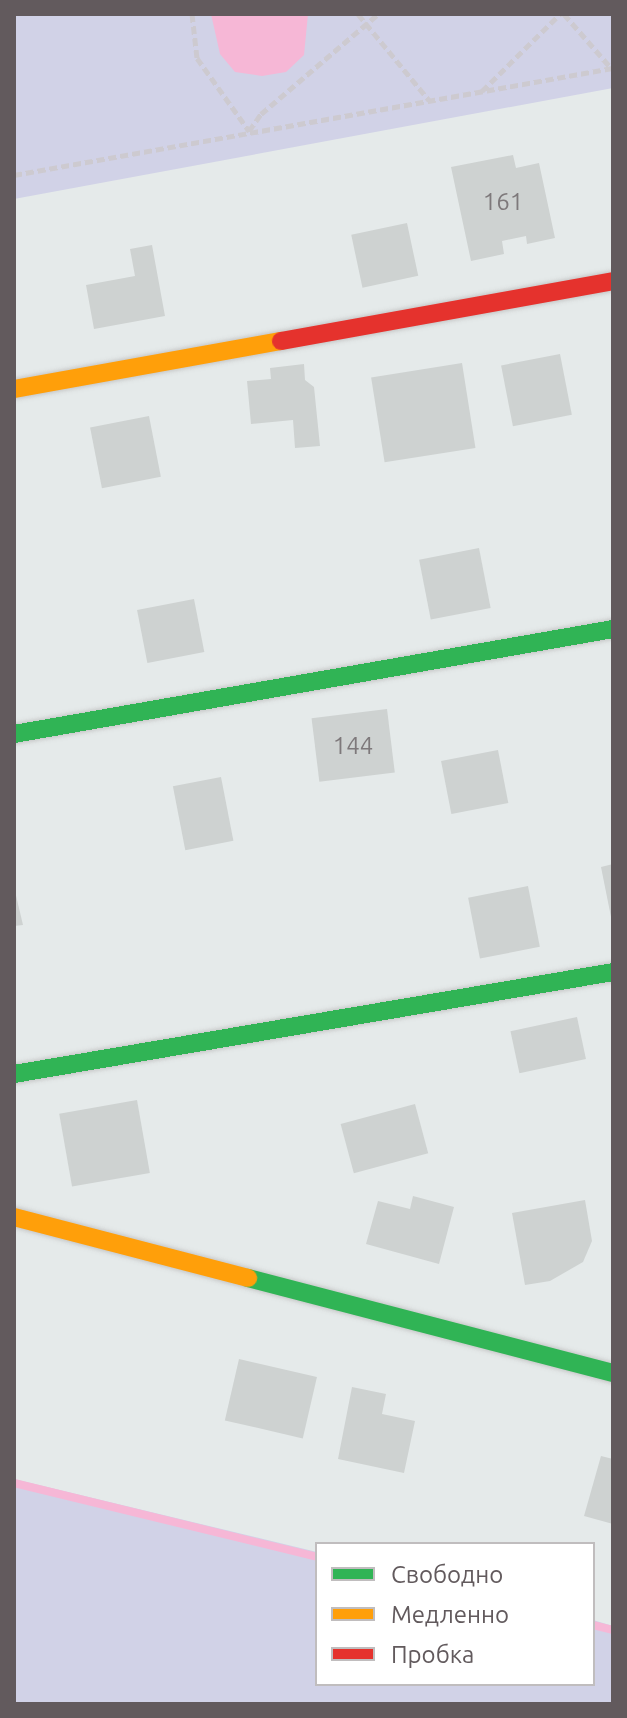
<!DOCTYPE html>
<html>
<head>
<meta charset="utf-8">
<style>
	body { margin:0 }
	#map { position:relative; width:627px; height:1718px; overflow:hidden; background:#e5eaea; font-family:Ubuntu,sans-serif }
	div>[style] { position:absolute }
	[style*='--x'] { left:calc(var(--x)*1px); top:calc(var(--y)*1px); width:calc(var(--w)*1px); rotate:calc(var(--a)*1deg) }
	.green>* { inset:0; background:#d1d2e7 }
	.water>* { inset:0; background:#f6b7d6 }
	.stream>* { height:8px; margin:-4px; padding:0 4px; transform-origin:4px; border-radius:4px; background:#f6b7d6 }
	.building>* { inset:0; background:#ced2d1; transform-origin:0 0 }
	.path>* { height:5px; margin-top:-2.5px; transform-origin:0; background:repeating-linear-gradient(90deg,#cdcad0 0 8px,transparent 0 12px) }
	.roads { filter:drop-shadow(0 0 2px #c6c7c7) drop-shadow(0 0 2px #c6c7c7) }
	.fast>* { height:18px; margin:-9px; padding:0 9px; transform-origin:9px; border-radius:9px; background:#30b455 }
	.slow>* { height:18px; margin:-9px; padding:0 9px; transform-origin:9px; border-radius:9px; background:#ff9f0a }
	.jam>* { height:18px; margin:-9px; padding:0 9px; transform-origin:9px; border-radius:9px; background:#e5322d }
	span { translate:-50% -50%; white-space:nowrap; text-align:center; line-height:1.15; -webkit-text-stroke:6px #fff; paint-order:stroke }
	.number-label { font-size:24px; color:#7e797b }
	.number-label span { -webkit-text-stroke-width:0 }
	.frame { position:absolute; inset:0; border:16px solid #625a5d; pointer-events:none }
	.legend { position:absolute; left:315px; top:1542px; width:280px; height:144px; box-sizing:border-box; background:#fff; border:2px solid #c0bdbe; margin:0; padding:10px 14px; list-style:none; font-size:24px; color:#625a5d }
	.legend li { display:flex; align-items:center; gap:16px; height:40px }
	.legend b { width:40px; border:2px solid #c0bdbe }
</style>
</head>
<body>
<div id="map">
	<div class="green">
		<div style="clip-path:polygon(14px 14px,613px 14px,613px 88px,14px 199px)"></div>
		<div style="clip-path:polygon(14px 1479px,317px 1552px,317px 1684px,593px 1684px,593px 1620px,613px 1626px,613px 1704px,14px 1704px)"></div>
	</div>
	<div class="water">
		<div style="clip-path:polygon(211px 14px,308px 14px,304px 55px,286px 72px,262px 76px,235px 72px,220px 54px)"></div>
	</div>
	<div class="stream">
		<div style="--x:14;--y:1483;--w:312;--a:13.7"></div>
		<div style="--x:593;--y:1625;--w:21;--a:14"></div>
	</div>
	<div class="building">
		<div style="clip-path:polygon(513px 155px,516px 168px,539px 163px,555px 238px,527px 244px,526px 236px,502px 241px,504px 254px,471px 261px,451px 167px)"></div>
		<div style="left:407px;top:223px;width:54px;height:57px;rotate:78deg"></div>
		<div style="clip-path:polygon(152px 245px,165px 316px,94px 329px,86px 285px,135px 276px,130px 249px)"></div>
		<div style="left:560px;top:354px;width:62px;height:60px;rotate:79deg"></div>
		<div style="left:462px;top:363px;width:86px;height:92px;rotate:81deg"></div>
		<div style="clip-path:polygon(304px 364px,305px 380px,314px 387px,320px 446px,295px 448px,293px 420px,251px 424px,247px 381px,271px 379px,270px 368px)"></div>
		<div style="left:149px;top:416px;width:62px;height:60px;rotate:79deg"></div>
		<div style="left:479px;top:548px;width:61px;height:61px;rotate:79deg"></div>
		<div style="left:194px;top:599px;width:54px;height:58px;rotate:79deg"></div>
		<div style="left:387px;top:709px;width:64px;height:76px;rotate:83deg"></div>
		<div style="left:498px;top:750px;width:54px;height:58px;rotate:79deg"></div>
		<div style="left:221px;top:777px;width:65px;height:49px;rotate:79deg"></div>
		<div style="clip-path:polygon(613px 864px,613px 922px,612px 922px,601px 867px)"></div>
		<div style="left:528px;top:886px;width:62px;height:61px;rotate:79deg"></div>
		<div style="clip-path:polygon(14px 887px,23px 925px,14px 926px)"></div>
		<div style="left:577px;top:1017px;width:43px;height:68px;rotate:78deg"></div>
		<div style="left:137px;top:1100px;width:74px;height:79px;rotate:80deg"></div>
		<div style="left:415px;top:1104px;width:51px;height:77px;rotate:75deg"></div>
		<div style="clip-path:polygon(413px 1196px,454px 1207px,439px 1264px,366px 1244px,378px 1201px,410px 1209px)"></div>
		<div style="clip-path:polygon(585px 1200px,592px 1241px,583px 1262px,550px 1281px,525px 1285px,512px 1213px)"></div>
		<div style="left:239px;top:1359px;width:80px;height:63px;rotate:13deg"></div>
		<div style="clip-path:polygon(352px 1387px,386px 1394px,382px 1414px,415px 1421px,404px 1473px,338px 1459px)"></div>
		<div style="clip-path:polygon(601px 1456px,613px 1459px,613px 1524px,584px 1516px)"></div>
	</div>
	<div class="path">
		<div style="--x:192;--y:14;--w:44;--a:83.5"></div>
		<div style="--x:197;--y:58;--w:90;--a:54.5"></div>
		<div style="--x:249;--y:131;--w:21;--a:-55"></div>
		<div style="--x:261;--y:114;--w:154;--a:-40.5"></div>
		<div style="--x:358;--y:14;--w:112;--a:50.5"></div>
		<div style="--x:564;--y:14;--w:73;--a:48.9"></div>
		<div style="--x:482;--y:91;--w:110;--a:-44.6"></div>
		<div style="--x:14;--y:175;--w:608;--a:-10.13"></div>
	</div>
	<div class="roads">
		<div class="fast">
			<div style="--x:14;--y:734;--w:608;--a:-9.94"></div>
			<div style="--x:14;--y:1074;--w:608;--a:-9.66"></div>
			<div style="--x:248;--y:1278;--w:377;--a:14.6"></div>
		</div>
		<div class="slow">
			<div style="--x:14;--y:389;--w:271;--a:-10.2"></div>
			<div style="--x:14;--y:1217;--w:242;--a:14.6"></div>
		</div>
		<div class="jam">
			<div style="--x:281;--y:341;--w:337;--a:-10.2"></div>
		</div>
	</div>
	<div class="number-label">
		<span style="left:503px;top:202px">161</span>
		<span style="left:353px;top:746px">144</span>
	</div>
	<div class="frame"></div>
	<ul class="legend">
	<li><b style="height:10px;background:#30b455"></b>Свободно</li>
	<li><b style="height:10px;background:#ff9f0a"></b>Медленно</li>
	<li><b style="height:10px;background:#e5322d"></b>Пробка</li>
	</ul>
</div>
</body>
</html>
